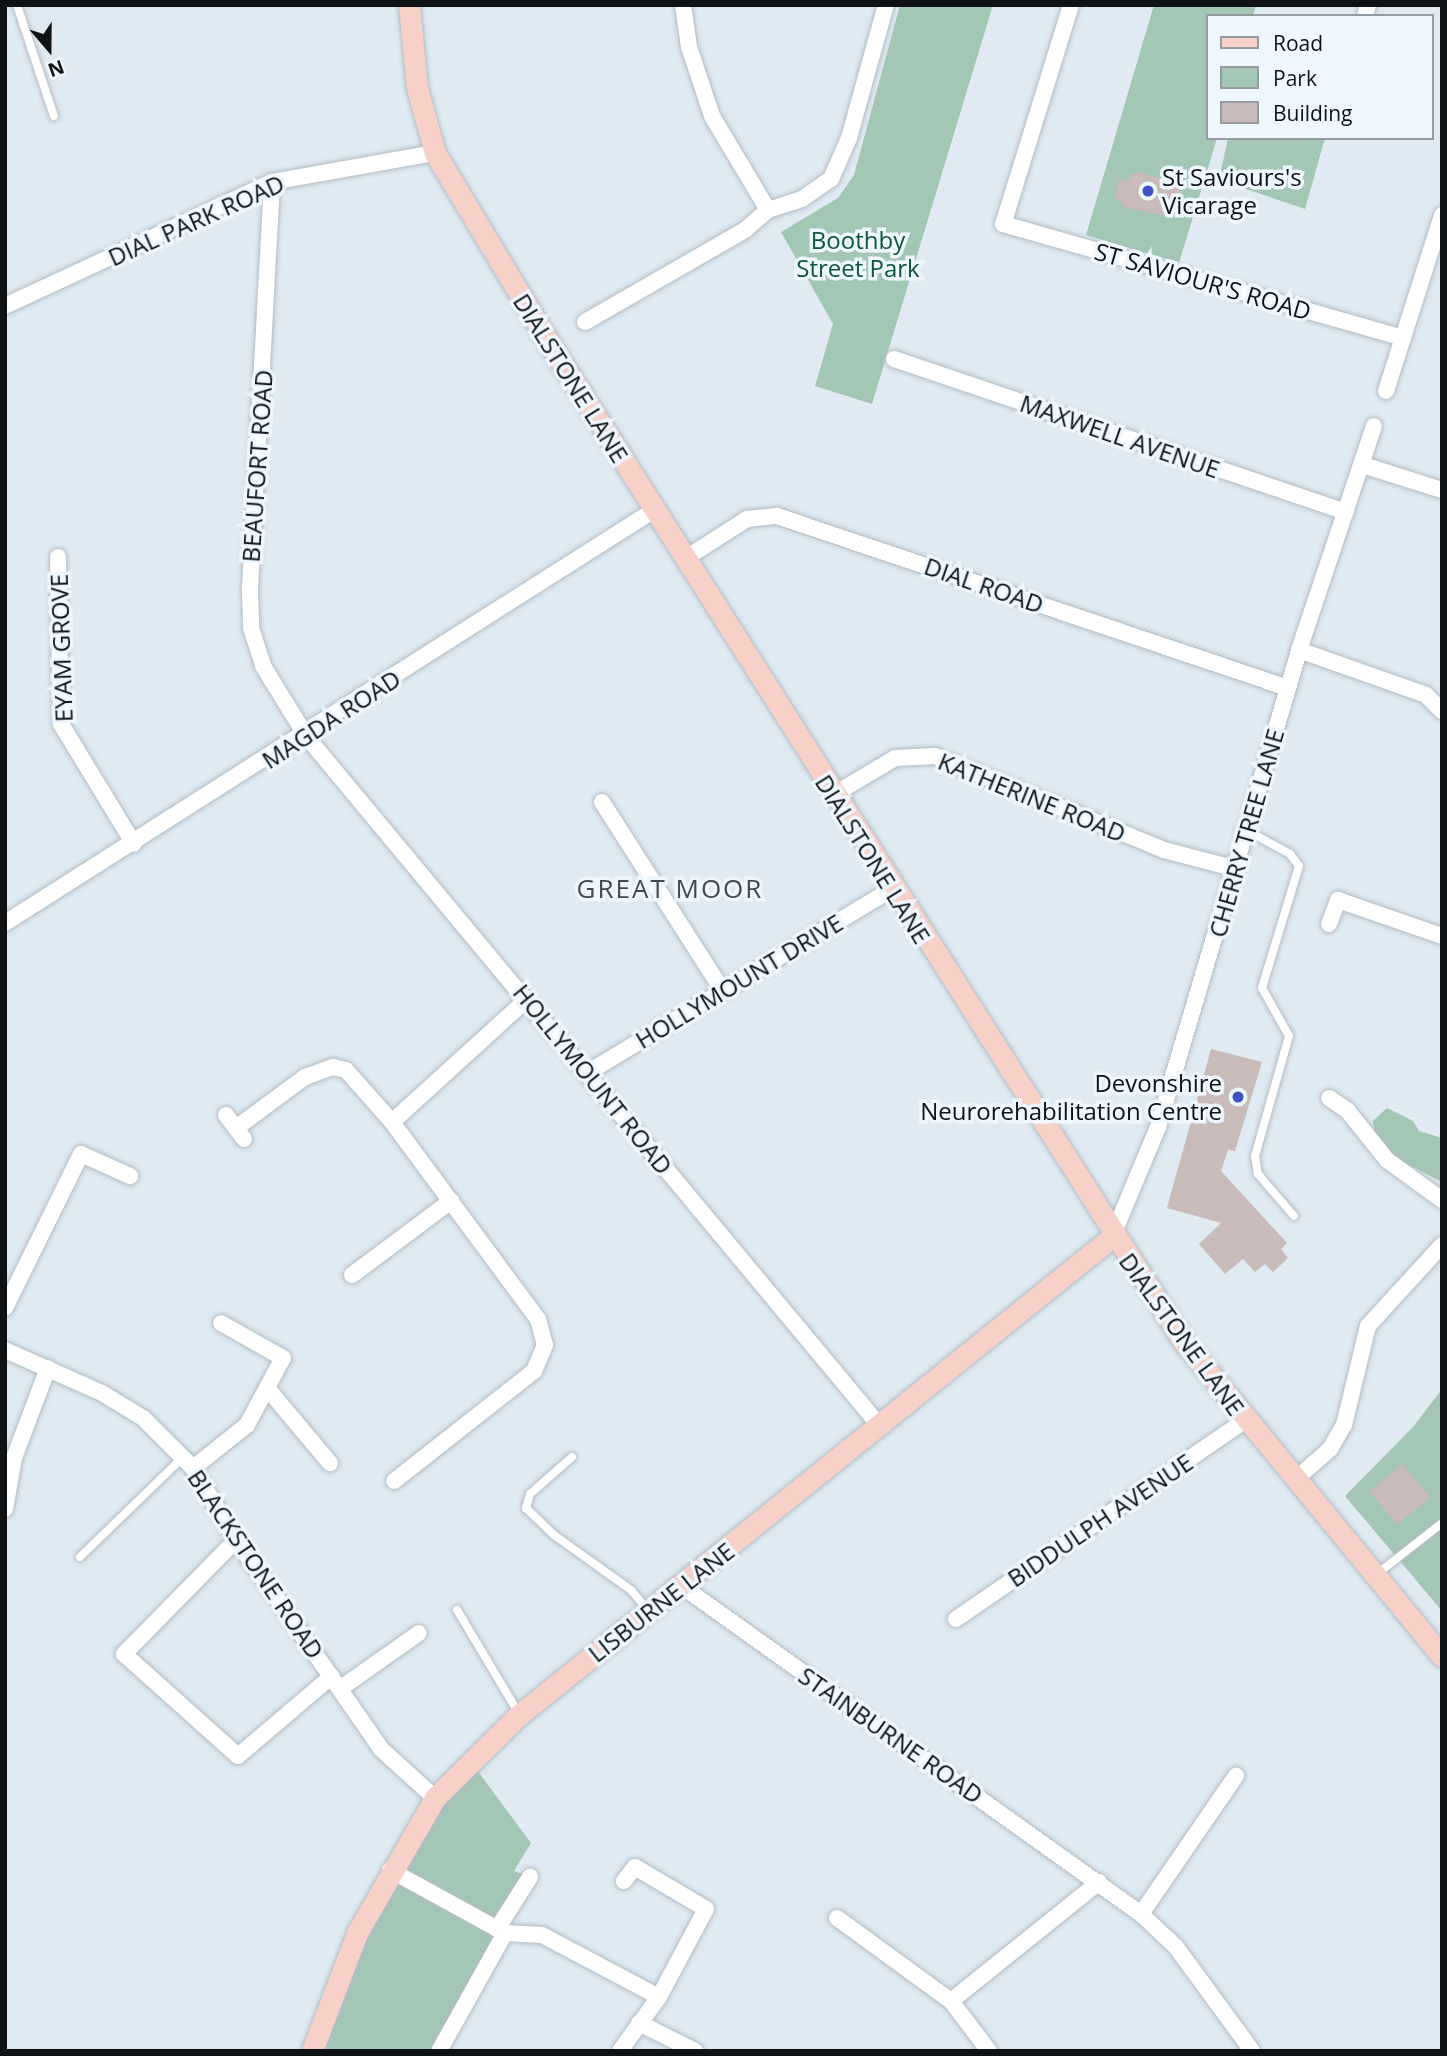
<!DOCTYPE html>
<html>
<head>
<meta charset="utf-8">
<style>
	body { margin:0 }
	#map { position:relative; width:1447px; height:2056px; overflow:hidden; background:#dfeaf2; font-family:"Open Sans",sans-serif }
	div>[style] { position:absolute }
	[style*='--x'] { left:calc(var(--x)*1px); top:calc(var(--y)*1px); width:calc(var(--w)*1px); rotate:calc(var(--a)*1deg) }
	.green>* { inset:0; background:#a3c6b5 }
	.building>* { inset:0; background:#c9bbb9; transform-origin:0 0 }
	.roads { filter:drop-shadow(0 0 2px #b2bcc4) drop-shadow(0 0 2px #b2bcc4) }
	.lane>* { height:8px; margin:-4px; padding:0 4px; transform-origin:4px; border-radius:4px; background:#fff }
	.street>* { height:16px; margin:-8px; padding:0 8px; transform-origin:8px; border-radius:8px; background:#fff }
	.secondary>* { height:21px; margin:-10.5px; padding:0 10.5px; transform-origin:10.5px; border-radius:10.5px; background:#f7d0c8 }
	.dots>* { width:19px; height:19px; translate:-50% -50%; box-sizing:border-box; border:4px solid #eef7fe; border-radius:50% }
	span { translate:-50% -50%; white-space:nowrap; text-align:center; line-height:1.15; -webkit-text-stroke:7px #eef7fe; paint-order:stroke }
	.poi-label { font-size:24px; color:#0f1316 }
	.left { translate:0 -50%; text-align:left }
	.right { translate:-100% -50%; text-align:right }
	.street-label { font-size:24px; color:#0f1316 }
	.park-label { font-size:24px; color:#0d563c }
	.neighbourhood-label { font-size:26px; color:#414a51; letter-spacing:2px }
	.frame { position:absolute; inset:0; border:7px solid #0f1316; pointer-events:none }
	.legend { position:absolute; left:1206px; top:14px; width:228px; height:126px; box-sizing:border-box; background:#eef7fe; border:2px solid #959ca1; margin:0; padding:9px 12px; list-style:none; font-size:21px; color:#0f1316 }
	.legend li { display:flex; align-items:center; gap:14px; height:35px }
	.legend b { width:35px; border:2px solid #959ca1 }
	.north { position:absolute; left:14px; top:14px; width:70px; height:70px; -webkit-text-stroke:5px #eef7fe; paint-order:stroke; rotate:160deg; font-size:19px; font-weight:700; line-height:28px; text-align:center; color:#0f1316 }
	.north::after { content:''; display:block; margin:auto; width:24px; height:32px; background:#0f1316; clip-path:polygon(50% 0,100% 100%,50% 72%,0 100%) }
</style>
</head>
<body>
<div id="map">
	<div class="green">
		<div style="clip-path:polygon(900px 5px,993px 5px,872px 404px,815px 386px,833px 324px,781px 232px,838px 198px,854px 175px)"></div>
		<div style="clip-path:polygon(1154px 5px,1256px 5px,1253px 16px,1207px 16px,1207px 138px,1217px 138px,1179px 263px,1086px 235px)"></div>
		<div style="clip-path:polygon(1228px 138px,1325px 138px,1305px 209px,1219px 180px)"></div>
		<div style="clip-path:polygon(1387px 1108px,1413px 1121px,1419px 1131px,1442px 1138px,1442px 1182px,1395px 1158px,1374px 1131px,1373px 1121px)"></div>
		<div style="clip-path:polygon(1442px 1389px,1442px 1611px,1345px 1496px,1413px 1427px)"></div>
		<div style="clip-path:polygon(471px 1762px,531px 1843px,514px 1871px,530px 1877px,505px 1933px,439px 2051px,312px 2051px,357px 1933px)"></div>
	</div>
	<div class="building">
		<div style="clip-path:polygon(1142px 173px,1182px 185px,1174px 218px,1124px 207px,1115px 197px,1119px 179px,1129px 181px,1130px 174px)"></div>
		<div style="clip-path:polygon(1211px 1049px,1262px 1062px,1235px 1151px,1228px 1150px,1221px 1171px,1287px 1243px,1281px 1249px,1288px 1258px,1273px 1272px,1265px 1264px,1255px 1272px,1243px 1259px,1225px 1274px,1199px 1244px,1221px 1223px,1167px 1208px)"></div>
		<div style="left:1403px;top:1464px;width:43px;height:43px;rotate:51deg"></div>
	</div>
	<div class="roads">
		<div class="lane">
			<div style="--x:17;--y:5;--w:117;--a:71.6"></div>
			<div style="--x:1248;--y:831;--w:48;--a:28.7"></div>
			<div style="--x:1290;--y:854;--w:15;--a:53"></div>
			<div style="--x:1299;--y:866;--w:127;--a:106.9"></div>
			<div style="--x:1262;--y:988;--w:55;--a:60.6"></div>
			<div style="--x:1289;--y:1036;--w:125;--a:105.8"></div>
			<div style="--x:1255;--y:1156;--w:18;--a:81"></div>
			<div style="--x:1258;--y:1174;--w:55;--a:49.4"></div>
			<div style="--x:572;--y:1457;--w:56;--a:138.6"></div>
			<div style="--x:530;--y:1494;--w:15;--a:106"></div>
			<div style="--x:526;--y:1508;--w:39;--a:44"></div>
			<div style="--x:554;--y:1535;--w:95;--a:35.5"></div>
			<div style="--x:631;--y:1590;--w:26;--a:50"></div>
			<div style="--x:80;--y:1557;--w:142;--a:-44.1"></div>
			<div style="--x:1377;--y:1574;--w:83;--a:-38.1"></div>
			<div style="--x:457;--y:1610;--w:119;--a:59.1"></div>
		</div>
		<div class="street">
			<div style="--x:1071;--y:5;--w:229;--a:107.2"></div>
			<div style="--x:1003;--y:224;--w:416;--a:15.9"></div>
			<div style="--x:1365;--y:16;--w:11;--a:-75"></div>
			<div style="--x:272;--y:182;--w:411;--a:93.1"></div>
			<div style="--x:250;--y:592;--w:36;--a:88"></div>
			<div style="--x:251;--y:628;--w:40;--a:72"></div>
			<div style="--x:263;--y:666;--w:82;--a:58.4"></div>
			<div style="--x:306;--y:736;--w:895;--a:50.26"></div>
			<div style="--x:768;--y:210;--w:36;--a:-18"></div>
			<div style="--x:802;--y:199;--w:35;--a:-35"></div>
			<div style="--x:831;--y:179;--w:45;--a:-66.3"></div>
			<div style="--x:849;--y:138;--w:138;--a:-74.5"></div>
			<div style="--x:5;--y:306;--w:294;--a:-24.9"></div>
			<div style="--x:272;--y:182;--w:166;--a:-10.1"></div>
			<div style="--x:585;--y:322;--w:185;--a:-29.9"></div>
			<div style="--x:745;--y:230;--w:30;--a:-41"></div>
			<div style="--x:768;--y:210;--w:109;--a:-120.8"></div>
			<div style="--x:712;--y:116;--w:73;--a:-108.4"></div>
			<div style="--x:689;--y:47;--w:42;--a:-98.1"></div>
			<div style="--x:894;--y:359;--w:477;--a:18.7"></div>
			<div style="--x:1386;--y:391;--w:185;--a:-72.3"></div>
			<div style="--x:1363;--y:465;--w:83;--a:17.6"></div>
			<div style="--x:58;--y:557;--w:167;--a:89"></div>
			<div style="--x:61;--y:724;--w:140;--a:58.7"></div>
			<div style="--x:686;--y:558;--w:72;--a:-32.6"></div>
			<div style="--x:747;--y:519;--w:30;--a:-6"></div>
			<div style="--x:777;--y:516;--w:539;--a:18.6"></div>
			<div style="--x:1299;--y:650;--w:135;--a:19.5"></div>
			<div style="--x:1426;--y:695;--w:23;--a:45"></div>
			<div style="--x:833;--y:795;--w:72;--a:-30.8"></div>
			<div style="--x:895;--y:758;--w:40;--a:-2.9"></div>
			<div style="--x:935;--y:756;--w:248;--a:22.3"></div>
			<div style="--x:1164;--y:850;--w:75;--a:14.6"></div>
			<div style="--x:602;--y:802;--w:223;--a:57.4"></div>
			<div style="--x:5;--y:923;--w:769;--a:-32.47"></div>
			<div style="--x:1329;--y:924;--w:26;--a:-69"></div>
			<div style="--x:1338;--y:900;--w:110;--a:19.1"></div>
			<div style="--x:587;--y:1073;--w:356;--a:-31.1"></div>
			<div style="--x:1329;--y:1098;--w:22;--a:34"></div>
			<div style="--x:1347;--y:1110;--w:64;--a:51.3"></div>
			<div style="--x:1387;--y:1160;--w:68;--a:36"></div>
			<div style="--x:226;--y:1115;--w:30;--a:53"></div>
			<div style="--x:392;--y:1122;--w:183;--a:-42.3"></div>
			<div style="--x:236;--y:1128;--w:86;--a:-36.5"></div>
			<div style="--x:305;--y:1077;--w:30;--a:-20"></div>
			<div style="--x:333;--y:1067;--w:13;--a:13"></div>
			<div style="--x:346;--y:1070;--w:69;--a:48.5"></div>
			<div style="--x:392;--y:1122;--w:245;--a:53.5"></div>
			<div style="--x:538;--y:1319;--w:27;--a:75"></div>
			<div style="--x:545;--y:1345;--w:28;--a:113"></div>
			<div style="--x:534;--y:1371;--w:178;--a:141.8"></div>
			<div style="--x:1112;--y:1237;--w:119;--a:-67.3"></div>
			<div style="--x:1158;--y:1127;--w:497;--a:-73.5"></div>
			<div style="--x:1299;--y:650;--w:236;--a:-71.5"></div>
			<div style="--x:352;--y:1275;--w:124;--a:-36.8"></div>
			<div style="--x:5;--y:1308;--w:172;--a:-63.7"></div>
			<div style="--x:81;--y:1154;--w:54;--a:24.2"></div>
			<div style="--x:5;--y:1350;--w:106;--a:23.9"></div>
			<div style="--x:102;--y:1393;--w:48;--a:31.4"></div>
			<div style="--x:143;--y:1418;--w:71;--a:45"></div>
			<div style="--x:193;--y:1468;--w:84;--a:59.2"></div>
			<div style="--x:236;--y:1540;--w:254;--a:55.2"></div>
			<div style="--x:381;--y:1749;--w:73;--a:42.2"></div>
			<div style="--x:267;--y:1388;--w:98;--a:50"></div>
			<div style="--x:193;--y:1468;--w:69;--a:-38.5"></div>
			<div style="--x:247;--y:1425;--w:76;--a:-61.8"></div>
			<div style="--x:283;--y:1358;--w:71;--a:-150.6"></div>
			<div style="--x:1296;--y:1479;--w:45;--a:-41.4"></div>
			<div style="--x:1330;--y:1449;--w:28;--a:-60"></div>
			<div style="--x:1344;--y:1425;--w:102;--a:-76.4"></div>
			<div style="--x:1368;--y:1326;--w:110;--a:-47.6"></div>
			<div style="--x:5;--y:1509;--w:52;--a:-80"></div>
			<div style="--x:14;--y:1458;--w:96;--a:-69.3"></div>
			<div style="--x:236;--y:1540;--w:160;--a:134.5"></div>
			<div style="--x:124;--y:1654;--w:153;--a:41.8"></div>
			<div style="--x:238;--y:1756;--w:123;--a:-40.4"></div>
			<div style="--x:683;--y:1587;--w:563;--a:35.53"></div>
			<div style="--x:1141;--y:1914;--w:48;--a:43.3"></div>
			<div style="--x:1176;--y:1947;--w:129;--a:53.8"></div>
			<div style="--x:956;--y:1619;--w:349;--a:-34.5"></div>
			<div style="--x:341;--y:1688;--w:95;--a:-35.2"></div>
			<div style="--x:390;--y:1870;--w:131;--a:28.7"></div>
			<div style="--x:505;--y:1933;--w:135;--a:119.2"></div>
			<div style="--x:1141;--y:1914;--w:168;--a:-55.5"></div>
			<div style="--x:837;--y:1918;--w:141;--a:36.1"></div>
			<div style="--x:951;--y:2001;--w:63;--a:52.8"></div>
			<div style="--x:497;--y:1929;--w:62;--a:-57.6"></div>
			<div style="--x:505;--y:1933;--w:37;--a:3"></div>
			<div style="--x:542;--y:1935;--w:132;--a:27.9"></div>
			<div style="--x:951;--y:2001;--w:190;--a:-38.8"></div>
			<div style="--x:639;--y:2023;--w:63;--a:26.6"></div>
			<div style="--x:620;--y:2051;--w:67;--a:-54.2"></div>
			<div style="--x:659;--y:1997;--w:100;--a:-61.9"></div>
			<div style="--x:706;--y:1909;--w:82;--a:-149.4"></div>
			<div style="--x:635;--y:1867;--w:18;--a:128"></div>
		</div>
		<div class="secondary">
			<div style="--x:409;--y:5;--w:83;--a:84.5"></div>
			<div style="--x:417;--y:88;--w:67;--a:74.5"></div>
			<div style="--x:435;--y:153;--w:222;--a:59"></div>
			<div style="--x:549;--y:343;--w:1182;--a:57.57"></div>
			<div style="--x:1183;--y:1341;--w:408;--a:50.6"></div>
			<div style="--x:312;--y:2051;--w:126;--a:-69.1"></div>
			<div style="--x:357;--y:1933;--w:156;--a:-60"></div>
			<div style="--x:435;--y:1798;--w:118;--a:-44.7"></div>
			<div style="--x:519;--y:1715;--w:762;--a:-38.87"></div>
		</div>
	</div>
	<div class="dots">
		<div style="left:1148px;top:191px;background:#3e52c5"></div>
		<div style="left:1238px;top:1097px;background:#3e52c5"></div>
	</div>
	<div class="poi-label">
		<span class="left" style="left:1162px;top:191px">St Saviours's<br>Vicarage</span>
		<span class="right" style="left:1222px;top:1097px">Devonshire<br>Neurorehabilitation Centre</span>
	</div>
	<div class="street-label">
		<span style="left:196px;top:220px;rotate:-24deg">DIAL PARK ROAD</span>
		<span style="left:1203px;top:281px;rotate:16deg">ST SAVIOUR'S ROAD</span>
		<span style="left:571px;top:378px;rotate:58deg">DIALSTONE LANE</span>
		<span style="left:1120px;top:436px;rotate:19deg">MAXWELL AVENUE</span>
		<span style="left:257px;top:466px;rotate:-86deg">BEAUFORT ROAD</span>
		<span style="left:984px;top:585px;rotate:19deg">DIAL ROAD</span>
		<span style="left:61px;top:648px;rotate:-92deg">EYAM GROVE</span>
		<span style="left:331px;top:719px;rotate:-33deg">MAGDA ROAD</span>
		<span style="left:1032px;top:797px;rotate:22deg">KATHERINE ROAD</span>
		<span style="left:1246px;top:833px;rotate:-74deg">CHERRY TREE LANE</span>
		<span style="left:873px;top:859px;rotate:58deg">DIALSTONE LANE</span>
		<span style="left:739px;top:981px;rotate:-31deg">HOLLYMOUNT DRIVE</span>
		<span style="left:593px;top:1079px;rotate:51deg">HOLLYMOUNT ROAD</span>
		<span style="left:1182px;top:1334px;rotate:54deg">DIALSTONE LANE</span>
		<span style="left:1100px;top:1520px;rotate:-34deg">BIDDULPH AVENUE</span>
		<span style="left:256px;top:1564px;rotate:56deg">BLACKSTONE ROAD</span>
		<span style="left:661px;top:1602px;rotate:-38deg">LISBURNE LANE</span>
		<span style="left:891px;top:1735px;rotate:35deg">STAINBURNE ROAD</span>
	</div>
	<div class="park-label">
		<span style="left:858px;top:254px">Boothby<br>Street Park</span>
	</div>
	<div class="neighbourhood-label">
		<span style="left:670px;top:889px">GREAT MOOR</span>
	</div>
	<div class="frame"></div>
	<ul class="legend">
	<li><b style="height:9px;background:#f7d0c8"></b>Road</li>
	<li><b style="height:19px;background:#a3c6b5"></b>Park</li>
	<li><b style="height:19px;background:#c9bbb9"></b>Building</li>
	</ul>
	<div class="north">N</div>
</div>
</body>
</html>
